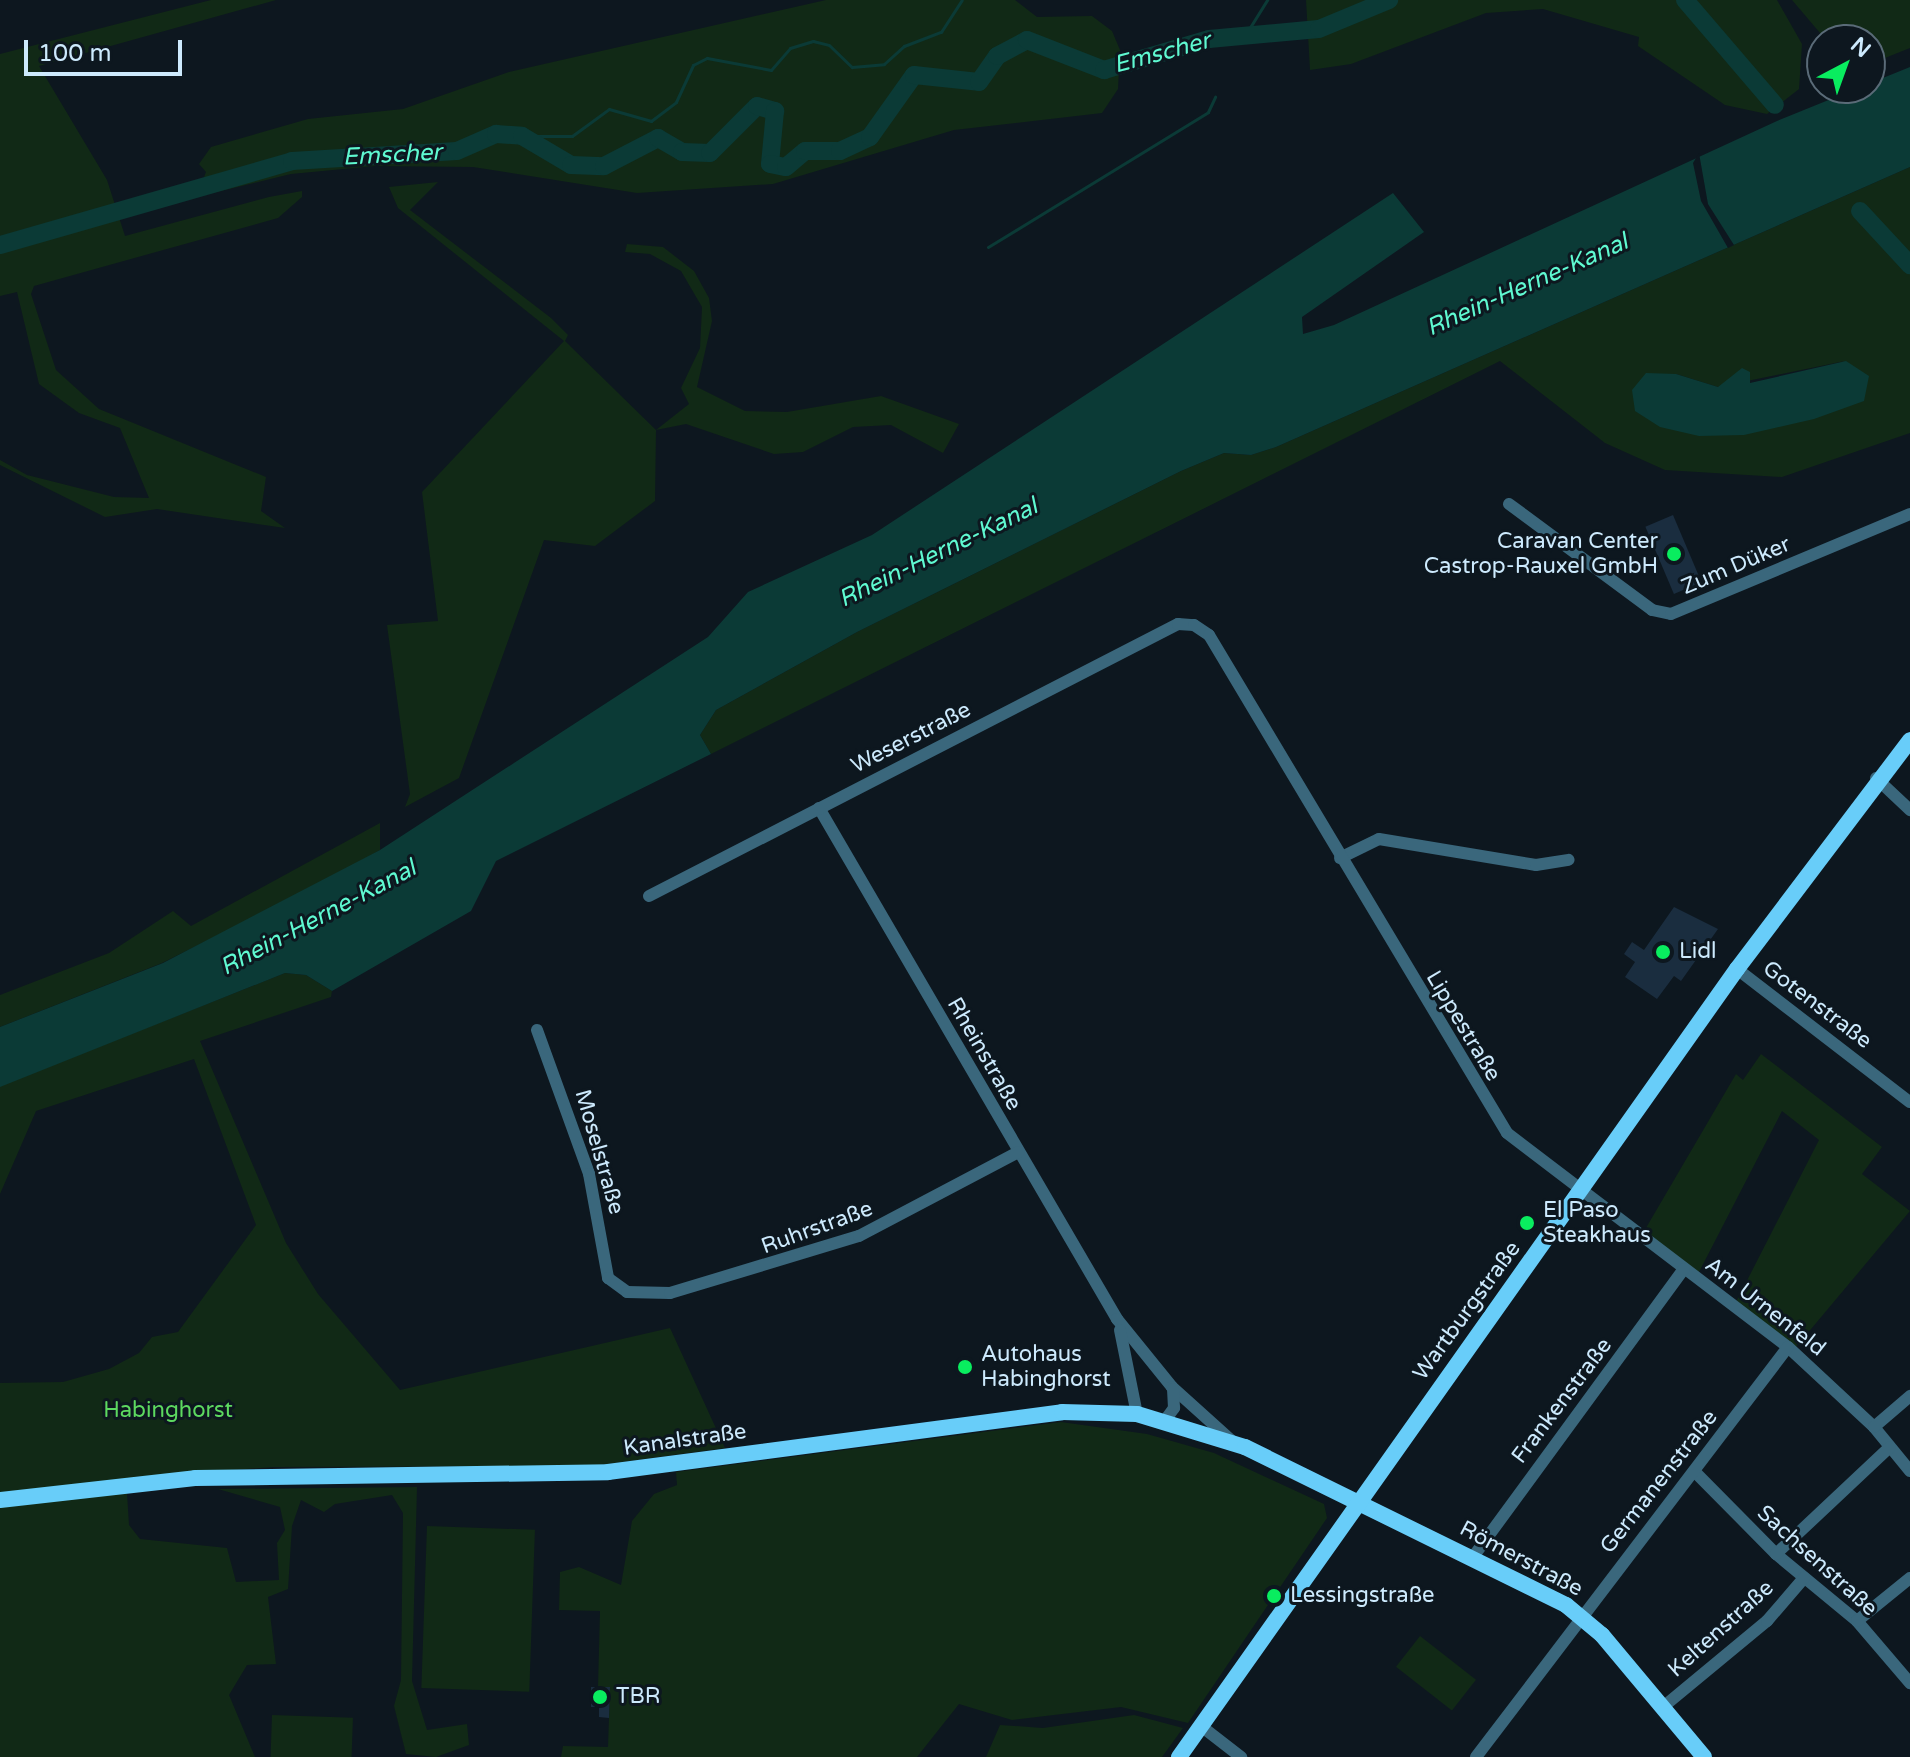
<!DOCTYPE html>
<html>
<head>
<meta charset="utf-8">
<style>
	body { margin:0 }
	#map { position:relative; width:1910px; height:1757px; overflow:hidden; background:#0d171f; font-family:"Varela Round",sans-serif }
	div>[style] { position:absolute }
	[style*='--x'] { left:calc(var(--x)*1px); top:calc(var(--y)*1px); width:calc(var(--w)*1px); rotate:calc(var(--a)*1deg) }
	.green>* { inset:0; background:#112916; transform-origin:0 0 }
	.water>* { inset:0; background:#0b3a36 }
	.pier>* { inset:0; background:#0d171f }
	.stream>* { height:3px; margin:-1.5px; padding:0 1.5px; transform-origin:1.5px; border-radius:1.5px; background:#0b3a36 }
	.river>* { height:18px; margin:-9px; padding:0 9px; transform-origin:9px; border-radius:9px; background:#0b3a36 }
	.building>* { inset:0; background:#1a2d3f; transform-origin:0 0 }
	.minor>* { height:12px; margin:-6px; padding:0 6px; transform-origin:6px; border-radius:6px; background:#3a677c }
	.secondary>* { height:16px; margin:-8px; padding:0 8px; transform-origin:8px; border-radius:8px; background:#68cdf9 }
	.dots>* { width:22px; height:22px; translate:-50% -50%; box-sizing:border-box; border:4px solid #0d171f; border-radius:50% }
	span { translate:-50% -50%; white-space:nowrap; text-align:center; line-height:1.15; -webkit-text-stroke:6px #0d171f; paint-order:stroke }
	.poi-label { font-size:22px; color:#cdeafd }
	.right { translate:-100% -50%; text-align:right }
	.left { translate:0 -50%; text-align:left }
	.street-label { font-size:22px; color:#cdeafd }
	.park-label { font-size:22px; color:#5dd960 }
	.water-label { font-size:24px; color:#5ff9d1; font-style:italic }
	.north { position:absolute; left:1806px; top:24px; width:80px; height:80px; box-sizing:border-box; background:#0d171f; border:2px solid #5a6b78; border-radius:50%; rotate:41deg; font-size:22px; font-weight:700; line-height:32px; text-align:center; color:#cdeafd }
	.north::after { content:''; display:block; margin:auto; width:28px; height:36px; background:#09ed5f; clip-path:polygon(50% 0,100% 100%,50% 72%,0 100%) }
	.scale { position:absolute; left:24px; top:40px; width:158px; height:36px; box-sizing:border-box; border:4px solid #cdeafd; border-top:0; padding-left:10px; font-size:24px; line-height:28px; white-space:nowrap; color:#cdeafd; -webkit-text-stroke:6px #0d171f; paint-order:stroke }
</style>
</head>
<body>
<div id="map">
	<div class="green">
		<div style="clip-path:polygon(211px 0,276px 0,39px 66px,107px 180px,125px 236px,269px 197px,302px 191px,302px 197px,278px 218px,34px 286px,31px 294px,56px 370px,99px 409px,266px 477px,261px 511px,285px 528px,157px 509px,105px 517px,0 465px,0 460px,27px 475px,114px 497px,149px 498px,120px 428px,79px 413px,39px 384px,17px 292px,0 296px,0 54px)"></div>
		<div style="clip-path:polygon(826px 0,1015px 0,1037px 17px,1092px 16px,1112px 31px,1120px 50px,1118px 89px,1102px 113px,954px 130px,773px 184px,637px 193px,473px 167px,375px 166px,291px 174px,196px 197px,206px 172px,199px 164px,211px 147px,308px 119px,403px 109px,509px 72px)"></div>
		<div style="clip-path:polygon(1306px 0,1777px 0,1802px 44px,1799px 89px,1767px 114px,1725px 105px,1638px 46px,1639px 37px,1543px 9px,1486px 13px,1351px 64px,1310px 70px)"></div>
		<div style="clip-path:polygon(1792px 0,1910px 0,1910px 48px,1870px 64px,1870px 40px,1826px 40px)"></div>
		<div style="clip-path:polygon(evenodd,1910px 167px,1910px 433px,1782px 477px,1665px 470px,1605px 443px,1500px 361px,711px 754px,700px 735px,716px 710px,857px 632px,1181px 471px,1224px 453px,1251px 455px,1276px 447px,1910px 167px,1845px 361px,1660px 427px,1676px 374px,1718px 387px,1845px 361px)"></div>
		<div style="clip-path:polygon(438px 182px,410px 210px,551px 318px,568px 335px,565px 341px,656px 430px,689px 404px,681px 388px,700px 348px,702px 307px,681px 271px,650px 254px,625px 252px,627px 244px,663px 247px,694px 271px,709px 298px,712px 321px,697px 387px,745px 411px,787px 412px,881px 396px,959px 424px,943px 453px,891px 425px,853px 427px,803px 452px,774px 454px,686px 424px,656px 430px,655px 501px,595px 546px,544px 540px,459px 778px,405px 807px,410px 794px,387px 625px,438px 621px,422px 492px,564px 341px,398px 208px,389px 187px)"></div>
		<div style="clip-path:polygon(380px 823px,380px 850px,313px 888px,162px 963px,0 1027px,0 995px,109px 953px,173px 911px,191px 926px)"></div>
		<div style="clip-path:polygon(285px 973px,306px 975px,332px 991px,331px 997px,200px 1041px,286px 1243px,318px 1294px,400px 1390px,670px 1328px,725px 1448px,592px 1466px,274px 1467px,134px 1477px,127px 1493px,129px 1525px,140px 1539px,227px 1548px,236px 1582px,279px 1580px,277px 1543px,285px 1530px,280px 1507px,218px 1489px,417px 1487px,412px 1681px,427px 1730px,467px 1724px,469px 1745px,436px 1757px,406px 1754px,394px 1706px,401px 1680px,403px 1513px,392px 1495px,335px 1504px,324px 1512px,301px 1500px,292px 1526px,288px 1589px,268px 1597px,276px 1664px,247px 1665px,229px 1695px,255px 1757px,0 1757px,0 1383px,63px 1382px,109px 1369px,139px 1353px,152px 1337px,178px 1332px,256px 1225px,194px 1059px,36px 1111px,0 1194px,0 1086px)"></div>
		<div style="clip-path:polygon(1761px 1054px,1882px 1147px,1862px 1174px,1910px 1211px,1796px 1347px,1736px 1302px,1819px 1140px,1782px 1111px,1698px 1274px,1643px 1233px,1736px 1074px,1743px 1080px)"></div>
		<div style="clip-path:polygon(1061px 1422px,1147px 1434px,1214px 1453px,1324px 1504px,1327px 1518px,1188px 1723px,1121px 1707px,1012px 1720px,959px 1704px,917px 1757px,561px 1757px,563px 1746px,608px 1747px,610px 1688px,598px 1687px,600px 1611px,559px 1610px,560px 1572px,579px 1567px,621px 1585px,632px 1521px,654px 1494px,677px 1485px,676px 1472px)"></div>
		<div style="left:427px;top:1526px;width:108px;height:162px;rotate:2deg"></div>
		<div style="left:1420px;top:1636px;width:71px;height:39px;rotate:38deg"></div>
		<div style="left:272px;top:1715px;width:81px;height:42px;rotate:2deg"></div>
		<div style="clip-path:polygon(1134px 1715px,1183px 1728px,1162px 1757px,986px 1757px,1000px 1725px,1043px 1728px)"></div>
	</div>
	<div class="water">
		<div style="clip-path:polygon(1910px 67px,1910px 167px,1276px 447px,1251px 455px,1224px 453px,1181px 471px,857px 632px,716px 710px,700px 735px,711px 754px,496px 861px,471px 911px,332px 991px,306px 975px,285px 973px,0 1087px,0 1027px,163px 963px,380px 850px,708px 637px,748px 592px,872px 535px,1393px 193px,1424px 232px,1302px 317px,1303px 334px,1334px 325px,1777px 121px)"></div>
		<div style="clip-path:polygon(1846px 361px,1869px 376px,1864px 401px,1814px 419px,1744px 435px,1699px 436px,1660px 427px,1635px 411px,1632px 390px,1646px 373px,1676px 374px,1718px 387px,1742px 368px,1750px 372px,1750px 383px)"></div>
	</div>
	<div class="pier">
		<div style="clip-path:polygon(1699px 153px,1708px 204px,1734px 245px,1728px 248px,1701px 201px,1693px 163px)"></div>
	</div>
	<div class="stream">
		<div style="--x:1244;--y:37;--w:44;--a:-58.1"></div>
		<div style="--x:522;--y:136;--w:50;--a:0"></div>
		<div style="--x:572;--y:136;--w:46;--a:-36.1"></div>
		<div style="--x:609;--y:109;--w:44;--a:15.9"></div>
		<div style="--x:651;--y:121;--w:31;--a:-37"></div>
		<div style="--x:676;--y:102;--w:41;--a:-65.3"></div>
		<div style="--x:693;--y:65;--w:16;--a:-27"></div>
		<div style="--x:707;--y:58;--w:65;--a:10.6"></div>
		<div style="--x:771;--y:70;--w:29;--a:-49"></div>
		<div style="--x:790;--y:48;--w:24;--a:-17"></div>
		<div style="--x:813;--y:41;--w:16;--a:14"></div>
		<div style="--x:829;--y:45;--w:32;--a:44"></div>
		<div style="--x:852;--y:67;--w:32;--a:-5"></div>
		<div style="--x:884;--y:64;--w:27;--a:-42"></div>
		<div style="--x:904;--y:46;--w:40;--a:-21"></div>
		<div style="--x:941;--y:32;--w:38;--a:-57"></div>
		<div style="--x:988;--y:247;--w:258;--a:-31.5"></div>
		<div style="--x:1208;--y:112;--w:17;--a:-65"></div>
	</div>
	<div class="river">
		<div style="--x:1685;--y:0;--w:138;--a:49.4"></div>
		<div style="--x:1860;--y:211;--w:74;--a:47.2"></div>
		<div style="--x:0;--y:245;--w:304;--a:-16"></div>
		<div style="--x:292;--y:161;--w:165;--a:-3.5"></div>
		<div style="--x:457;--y:151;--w:43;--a:-23.6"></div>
		<div style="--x:496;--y:134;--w:26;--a:4"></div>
		<div style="--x:522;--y:136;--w:57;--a:30.6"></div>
		<div style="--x:571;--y:165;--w:33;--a:2"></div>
		<div style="--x:604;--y:166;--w:61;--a:-27.4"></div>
		<div style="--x:658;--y:138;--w:28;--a:30"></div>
		<div style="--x:682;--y:152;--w:28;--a:2"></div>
		<div style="--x:710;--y:153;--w:66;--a:-45"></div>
		<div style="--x:757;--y:106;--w:19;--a:16"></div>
		<div style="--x:775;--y:111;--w:53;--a:95.4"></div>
		<div style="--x:770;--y:164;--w:16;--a:11"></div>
		<div style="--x:786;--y:167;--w:25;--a:-40"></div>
		<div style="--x:805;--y:151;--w:35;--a:0"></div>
		<div style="--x:840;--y:151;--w:33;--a:-25"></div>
		<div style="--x:870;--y:137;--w:76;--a:-54.6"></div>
		<div style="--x:914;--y:75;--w:65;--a:6.1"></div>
		<div style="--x:979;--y:82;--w:32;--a:-55"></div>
		<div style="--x:997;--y:56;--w:34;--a:-28"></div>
		<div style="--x:1027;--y:40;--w:83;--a:21.3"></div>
		<div style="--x:1104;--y:70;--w:109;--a:-16.4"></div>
		<div style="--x:1209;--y:39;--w:110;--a:-5.2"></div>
		<div style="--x:1319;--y:29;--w:76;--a:-22.5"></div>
	</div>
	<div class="building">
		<div style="left:1673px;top:515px;width:73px;height:30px;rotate:67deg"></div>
		<div style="clip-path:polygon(1674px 907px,1718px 929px,1681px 981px,1674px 976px,1657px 999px,1625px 977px,1635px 962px,1624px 954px,1632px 942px,1644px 950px)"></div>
		<div style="clip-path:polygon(591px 1687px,610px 1687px,609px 1718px,599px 1717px,599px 1707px,591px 1707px)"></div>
	</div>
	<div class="minor">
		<div style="--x:1509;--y:504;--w:178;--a:36.5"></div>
		<div style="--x:1652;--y:610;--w:19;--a:12"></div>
		<div style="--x:1671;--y:614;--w:259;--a:-22.7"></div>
		<div style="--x:1876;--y:778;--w:47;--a:43.3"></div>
		<div style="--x:819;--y:808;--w:592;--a:59.75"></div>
		<div style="--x:1117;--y:1319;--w:87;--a:51"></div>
		<div style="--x:1172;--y:1387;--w:81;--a:42"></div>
		<div style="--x:1340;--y:858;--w:43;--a:-26"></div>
		<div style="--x:1379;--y:839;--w:159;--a:9.4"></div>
		<div style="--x:1536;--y:865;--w:33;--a:-9"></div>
		<div style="--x:649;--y:896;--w:595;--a:-27.21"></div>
		<div style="--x:1178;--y:624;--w:16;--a:4"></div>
		<div style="--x:1194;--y:625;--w:18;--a:34"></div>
		<div style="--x:1209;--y:635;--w:580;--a:59.1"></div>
		<div style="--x:1507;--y:1133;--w:353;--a:37.3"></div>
		<div style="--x:1788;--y:1347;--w:117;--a:42.9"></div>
		<div style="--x:1874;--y:1427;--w:57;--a:50.7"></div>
		<div style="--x:1737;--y:969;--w:218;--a:37.6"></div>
		<div style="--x:537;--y:1030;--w:153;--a:70.1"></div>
		<div style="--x:589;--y:1174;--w:106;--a:79.6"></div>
		<div style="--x:608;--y:1278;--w:24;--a:36"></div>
		<div style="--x:627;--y:1292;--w:43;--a:1.3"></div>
		<div style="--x:670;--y:1293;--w:197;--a:-16.8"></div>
		<div style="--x:859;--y:1236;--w:180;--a:-27.8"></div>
		<div style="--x:1120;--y:1330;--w:86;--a:78.6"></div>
		<div style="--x:1166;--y:1419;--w:14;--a:-54"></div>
		<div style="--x:1174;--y:1408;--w:19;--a:-93"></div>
		<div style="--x:1874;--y:1427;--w:48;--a:-40.7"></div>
		<div style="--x:1694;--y:1471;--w:117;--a:45.3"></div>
		<div style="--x:1776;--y:1554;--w:105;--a:39.6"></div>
		<div style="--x:1857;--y:1621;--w:82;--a:49.5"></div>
		<div style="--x:1776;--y:1554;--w:156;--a:-43.2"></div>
		<div style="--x:1473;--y:1557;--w:357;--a:-53.8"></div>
		<div style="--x:1857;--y:1621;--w:68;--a:-39.1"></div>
		<div style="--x:1663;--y:1707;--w:135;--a:-39.6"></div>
		<div style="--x:1767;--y:1621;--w:57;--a:-49.3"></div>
		<div style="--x:1201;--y:1726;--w:51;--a:37.8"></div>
		<div style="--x:1476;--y:1757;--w:515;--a:-52.73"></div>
	</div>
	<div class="secondary">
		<div style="--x:0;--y:1500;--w:196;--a:-6.4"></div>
		<div style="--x:195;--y:1478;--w:413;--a:-0.8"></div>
		<div style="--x:608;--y:1472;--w:458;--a:-7.5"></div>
		<div style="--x:1062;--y:1412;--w:75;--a:1.5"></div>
		<div style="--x:1137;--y:1414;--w:113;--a:17"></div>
		<div style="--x:1245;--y:1447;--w:358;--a:26.2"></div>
		<div style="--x:1566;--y:1605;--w:47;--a:39.8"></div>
		<div style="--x:1602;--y:1635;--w:159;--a:50.1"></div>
		<div style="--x:1179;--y:1757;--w:966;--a:-54.7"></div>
		<div style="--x:1737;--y:969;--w:287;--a:-52.9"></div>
	</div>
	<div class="dots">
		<div style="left:1674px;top:554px;background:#09ed5f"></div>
		<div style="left:1663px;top:952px;background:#09ed5f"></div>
		<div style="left:1527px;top:1223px;background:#09ed5f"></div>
		<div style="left:965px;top:1367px;background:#09ed5f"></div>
		<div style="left:1274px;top:1596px;background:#09ed5f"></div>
		<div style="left:600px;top:1697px;background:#09ed5f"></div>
	</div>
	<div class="poi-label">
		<span class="right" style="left:1658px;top:554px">Caravan Center<br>Castrop-Rauxel GmbH</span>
		<span class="left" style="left:1679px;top:952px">Lidl</span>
		<span class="left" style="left:1543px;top:1223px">El Paso<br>Steakhaus</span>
		<span class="left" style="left:981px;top:1367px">Autohaus<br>Habinghorst</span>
		<span class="left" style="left:1290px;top:1596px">Lessingstraße</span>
		<span class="left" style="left:616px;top:1697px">TBR</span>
	</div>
	<div class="street-label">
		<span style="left:1736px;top:566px;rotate:-23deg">Zum Düker</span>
		<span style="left:911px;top:738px;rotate:-27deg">Weserstraße</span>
		<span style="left:1817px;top:1005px;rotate:37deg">Gotenstraße</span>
		<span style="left:1463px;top:1026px;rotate:59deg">Lippestraße</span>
		<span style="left:984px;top:1054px;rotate:60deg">Rheinstraße</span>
		<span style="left:599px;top:1152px;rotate:74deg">Moselstraße</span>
		<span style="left:817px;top:1228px;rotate:-20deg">Ruhrstraße</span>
		<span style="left:1765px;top:1307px;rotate:38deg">Am Urnenfeld</span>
		<span style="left:1467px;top:1311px;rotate:-54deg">Wartburgstraße</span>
		<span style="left:1562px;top:1401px;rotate:-53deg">Frankenstraße</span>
		<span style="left:685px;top:1440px;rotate:-8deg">Kanalstraße</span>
		<span style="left:1659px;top:1482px;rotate:-52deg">Germanenstraße</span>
		<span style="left:1521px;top:1559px;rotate:28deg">Römerstraße</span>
		<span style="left:1817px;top:1561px;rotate:42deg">Sachsenstraße</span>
		<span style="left:1721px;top:1629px;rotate:-42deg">Keltenstraße</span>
	</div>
	<div class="park-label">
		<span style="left:168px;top:1411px">Habinghorst</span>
	</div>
	<div class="water-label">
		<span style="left:1162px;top:53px;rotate:-15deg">Emscher</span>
		<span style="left:392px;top:155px;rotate:-3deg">Emscher</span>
		<span style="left:1527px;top:285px;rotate:-24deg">Rhein-Herne-Kanal</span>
		<span style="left:938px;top:553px;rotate:-26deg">Rhein-Herne-Kanal</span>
		<span style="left:318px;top:918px;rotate:-28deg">Rhein-Herne-Kanal</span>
	</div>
	<div class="north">N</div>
	<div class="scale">100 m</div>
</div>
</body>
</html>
